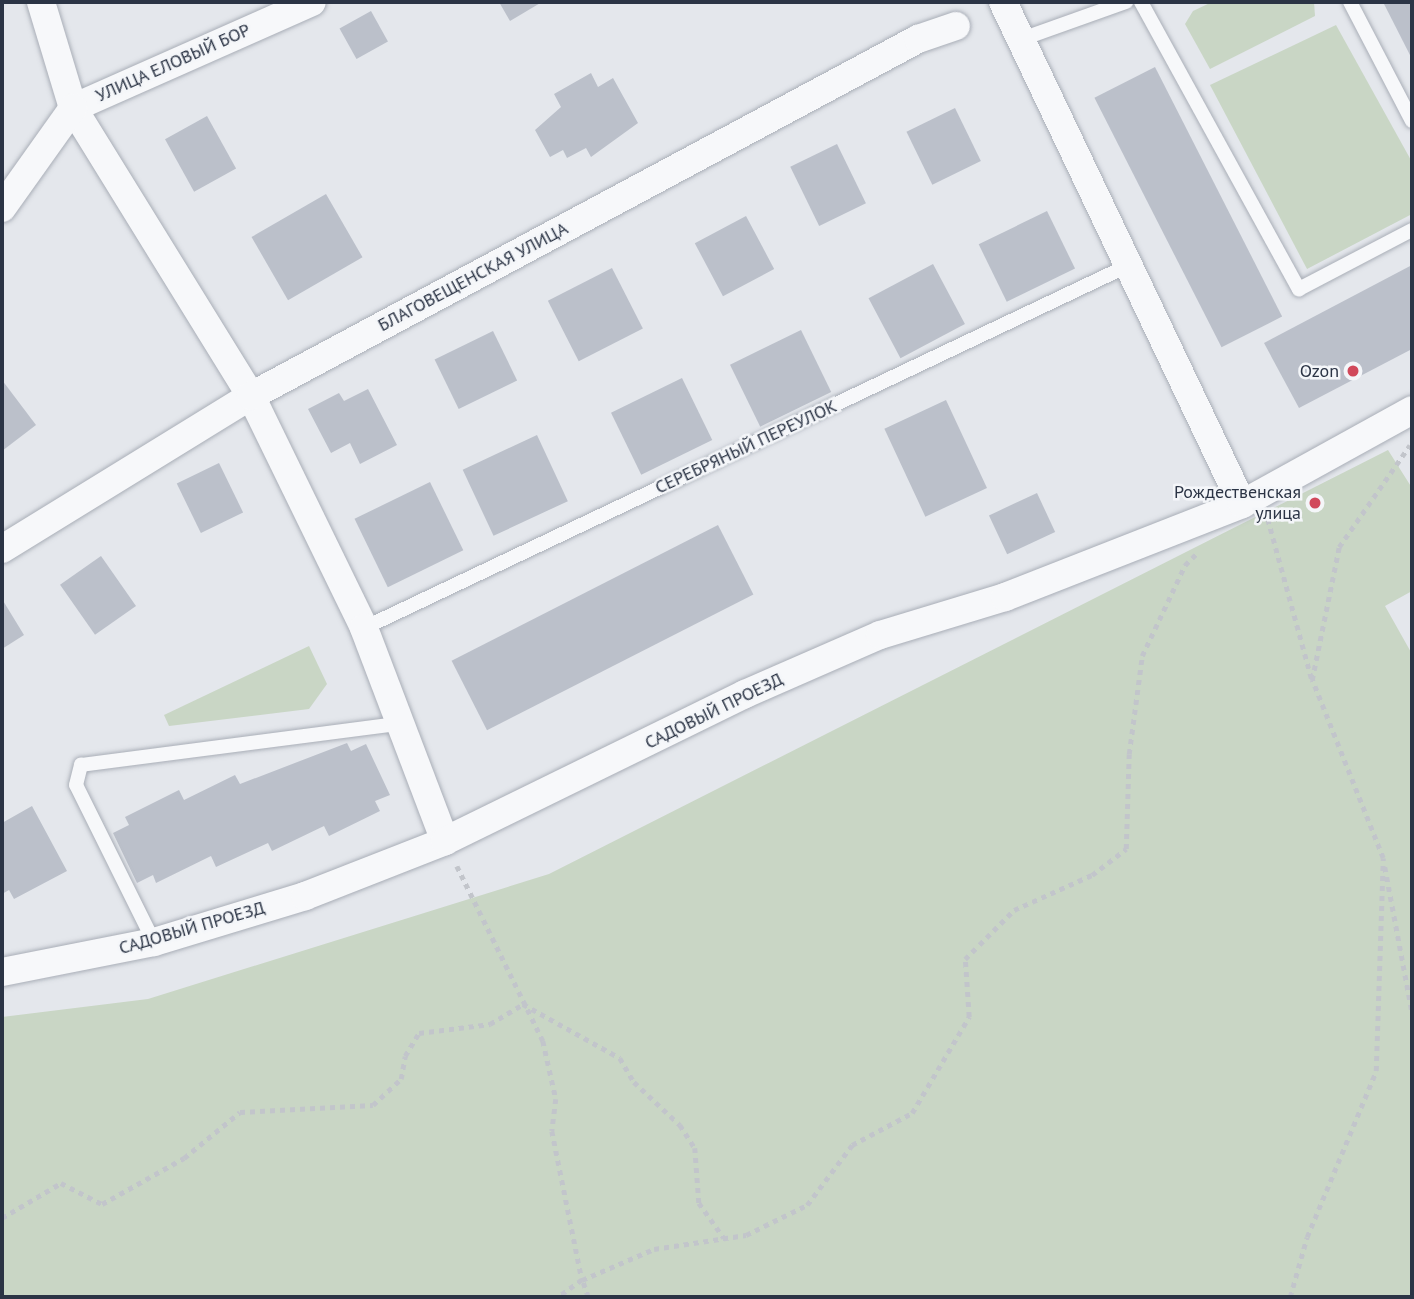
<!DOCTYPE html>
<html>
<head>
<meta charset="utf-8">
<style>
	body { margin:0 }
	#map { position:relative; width:1414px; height:1299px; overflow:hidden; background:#e4e7ec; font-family:"PT Sans",sans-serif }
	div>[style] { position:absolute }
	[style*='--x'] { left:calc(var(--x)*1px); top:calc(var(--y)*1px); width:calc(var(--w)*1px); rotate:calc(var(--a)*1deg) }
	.green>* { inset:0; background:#c9d6c5 }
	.building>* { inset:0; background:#bbc0ca; transform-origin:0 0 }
	.path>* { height:4.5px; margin-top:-2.25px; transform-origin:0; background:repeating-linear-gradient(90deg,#c2c5cb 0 5px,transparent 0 10px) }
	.roads { filter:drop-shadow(0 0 2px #a9aeb7) drop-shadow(0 0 2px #a9aeb7) }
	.lane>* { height:14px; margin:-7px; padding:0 7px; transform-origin:7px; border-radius:7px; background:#f7f8fa }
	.street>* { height:28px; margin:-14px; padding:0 14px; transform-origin:14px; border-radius:14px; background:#f7f8fa }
	.dots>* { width:19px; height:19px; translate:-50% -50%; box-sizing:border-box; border:4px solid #f4f6f9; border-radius:50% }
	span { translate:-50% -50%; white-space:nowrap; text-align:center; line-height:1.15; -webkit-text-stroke:5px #f4f6f9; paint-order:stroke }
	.street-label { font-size:18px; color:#2b3445 }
	.poi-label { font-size:18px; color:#2b3445 }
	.right { translate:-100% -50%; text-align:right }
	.frame { position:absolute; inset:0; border:4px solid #2b3445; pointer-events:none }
</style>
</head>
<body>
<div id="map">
	<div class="green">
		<div style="clip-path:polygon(1212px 2px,1314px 2px,1315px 16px,1210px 69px,1185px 24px,1193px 11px)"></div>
		<div style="clip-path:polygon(1336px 25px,1412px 162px,1412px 214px,1307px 269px,1210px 85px)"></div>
		<div style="clip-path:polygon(1388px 450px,1412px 488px,1412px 591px,1385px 606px,1412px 654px,1412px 1297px,2px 1297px,2px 1017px,148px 999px,549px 874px)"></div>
		<div style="clip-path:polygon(309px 646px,327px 684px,309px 709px,169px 726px,164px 715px)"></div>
	</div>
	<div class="building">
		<div style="clip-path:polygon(499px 2px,542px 2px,510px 21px)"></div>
		<div style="clip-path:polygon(1383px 2px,1412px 2px,1412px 59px)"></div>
		<div style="left:371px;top:11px;width:35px;height:36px;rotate:61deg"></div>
		<div style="left:1155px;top:67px;width:280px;height:68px;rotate:63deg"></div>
		<div style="clip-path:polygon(591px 73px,598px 87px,613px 78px,638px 123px,591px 157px,586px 148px,567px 158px,563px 150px,550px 157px,535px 130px,561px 107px,554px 94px)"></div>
		<div style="left:955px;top:108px;width:59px;height:54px;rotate:64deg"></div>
		<div style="left:207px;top:116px;width:60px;height:48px;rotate:61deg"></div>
		<div style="left:837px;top:144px;width:66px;height:52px;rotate:64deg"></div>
		<div style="left:326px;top:194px;width:73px;height:86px;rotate:60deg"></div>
		<div style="left:1047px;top:211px;width:64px;height:76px;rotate:64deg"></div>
		<div style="left:746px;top:216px;width:60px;height:58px;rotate:62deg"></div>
		<div style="left:933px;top:264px;width:68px;height:73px;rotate:62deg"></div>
		<div style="clip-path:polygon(1412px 265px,1412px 349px,1299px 408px,1264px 343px)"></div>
		<div style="left:612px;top:268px;width:68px;height:72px;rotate:63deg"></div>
		<div style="left:801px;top:330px;width:69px;height:79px;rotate:64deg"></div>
		<div style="left:493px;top:331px;width:55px;height:65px;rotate:64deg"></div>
		<div style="left:682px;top:378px;width:69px;height:79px;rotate:64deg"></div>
		<div style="clip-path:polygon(2px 380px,36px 425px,2px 451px)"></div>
		<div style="clip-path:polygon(368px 389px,397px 445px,360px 464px,350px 443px,331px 453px,308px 409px,339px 393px,344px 401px)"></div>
		<div style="left:946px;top:400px;width:97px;height:68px;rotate:65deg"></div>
		<div style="left:537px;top:435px;width:73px;height:82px;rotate:65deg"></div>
		<div style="left:219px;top:463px;width:55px;height:47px;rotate:64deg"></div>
		<div style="left:430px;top:482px;width:76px;height:84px;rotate:64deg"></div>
		<div style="left:1037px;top:493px;width:43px;height:53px;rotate:65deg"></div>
		<div style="left:718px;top:525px;width:78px;height:299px;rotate:63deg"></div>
		<div style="left:101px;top:556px;width:61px;height:50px;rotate:55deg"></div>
		<div style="clip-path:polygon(2px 599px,24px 635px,2px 649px)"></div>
		<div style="clip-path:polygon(347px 743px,351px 751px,366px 744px,390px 795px,375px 801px,380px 811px,329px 836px,324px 826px,272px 851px,268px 843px,216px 867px,211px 856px,156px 883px,153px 875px,137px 883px,113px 833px,129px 825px,125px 817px,179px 790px,184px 800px,235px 775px,240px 784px)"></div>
		<div style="clip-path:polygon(32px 806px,67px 871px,14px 899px,9px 890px,2px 894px,2px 823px)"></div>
	</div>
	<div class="path">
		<div style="--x:1268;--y:519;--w:167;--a:74.7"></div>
		<div style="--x:457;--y:866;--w:195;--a:63.8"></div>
		<div style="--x:543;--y:1041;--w:59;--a:77.4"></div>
		<div style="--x:556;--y:1099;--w:32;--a:97"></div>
		<div style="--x:552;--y:1131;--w:152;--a:78.6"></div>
		<div style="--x:582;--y:1280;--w:29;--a:144"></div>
		<div style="--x:1385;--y:867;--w:147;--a:79.4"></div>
		<div style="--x:2;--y:1218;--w:69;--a:-30.7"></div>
		<div style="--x:61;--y:1183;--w:46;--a:27.1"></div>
		<div style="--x:102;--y:1204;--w:94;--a:-29.3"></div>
		<div style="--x:184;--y:1158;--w:72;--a:-39.4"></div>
		<div style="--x:240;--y:1112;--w:133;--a:-3"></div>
		<div style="--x:373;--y:1105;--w:38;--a:-43"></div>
		<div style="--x:401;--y:1079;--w:23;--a:-80"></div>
		<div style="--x:405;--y:1056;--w:27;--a:-59"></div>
		<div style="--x:419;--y:1033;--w:72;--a:-7.2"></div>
		<div style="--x:490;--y:1024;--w:39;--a:-31"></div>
		<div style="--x:523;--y:1004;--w:111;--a:29.1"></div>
		<div style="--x:620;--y:1058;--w:28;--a:60"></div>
		<div style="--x:634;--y:1082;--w:63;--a:43.1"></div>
		<div style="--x:680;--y:1125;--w:27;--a:57"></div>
		<div style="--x:695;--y:1148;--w:55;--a:85.8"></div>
		<div style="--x:699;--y:1203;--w:43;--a:54.5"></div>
		<div style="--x:588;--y:1297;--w:18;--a:-109"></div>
		<div style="--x:582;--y:1280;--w:78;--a:-23.3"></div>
		<div style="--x:654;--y:1249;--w:93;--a:-8.7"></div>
		<div style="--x:746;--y:1235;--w:68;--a:-26.2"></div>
		<div style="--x:807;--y:1205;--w:75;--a:-53.1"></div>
		<div style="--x:852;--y:1145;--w:68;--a:-28.1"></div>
		<div style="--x:912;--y:1113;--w:112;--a:-59.3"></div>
		<div style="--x:969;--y:1017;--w:58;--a:-93.9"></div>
		<div style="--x:965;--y:959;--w:69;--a:-45"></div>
		<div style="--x:1014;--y:910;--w:85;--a:-24.2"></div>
		<div style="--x:1092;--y:875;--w:43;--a:-37.4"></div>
		<div style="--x:1126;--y:849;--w:95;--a:-88.2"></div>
		<div style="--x:1129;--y:754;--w:99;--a:-82.4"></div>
		<div style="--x:1142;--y:656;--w:101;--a:-64.7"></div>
		<div style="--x:1185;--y:565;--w:17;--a:-45"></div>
		<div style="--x:1290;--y:1297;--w:62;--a:-74.2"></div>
		<div style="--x:1307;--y:1237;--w:180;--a:-67.4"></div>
		<div style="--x:1376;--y:1071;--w:213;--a:-88.1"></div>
		<div style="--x:1383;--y:858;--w:192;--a:-111.7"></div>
		<div style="--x:1312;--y:680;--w:136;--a:-78.5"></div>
		<div style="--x:1339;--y:547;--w:124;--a:-55.2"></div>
	</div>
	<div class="roads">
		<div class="lane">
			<div style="--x:1141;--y:2;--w:328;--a:61.2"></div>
			<div style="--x:1299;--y:289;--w:127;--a:-27.6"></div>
			<div style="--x:1350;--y:2;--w:134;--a:62.5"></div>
			<div style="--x:1019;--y:40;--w:114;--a:-19.6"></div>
			<div style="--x:364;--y:628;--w:845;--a:-25.38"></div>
			<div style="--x:154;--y:942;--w:175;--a:-116.4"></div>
			<div style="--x:76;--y:785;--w:21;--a:-76"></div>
			<div style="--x:81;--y:765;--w:325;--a:-7.4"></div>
		</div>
		<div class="street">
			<div style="--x:41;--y:2;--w:111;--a:73.2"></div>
			<div style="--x:73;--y:108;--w:339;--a:58.3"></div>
			<div style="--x:251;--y:396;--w:258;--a:64"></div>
			<div style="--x:364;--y:628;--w:228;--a:69.2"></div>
			<div style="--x:1003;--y:2;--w:556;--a:64.54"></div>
			<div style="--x:73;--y:108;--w:261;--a:-23.9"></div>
			<div style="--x:2;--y:208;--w:123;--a:-54.6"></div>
			<div style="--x:2;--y:549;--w:292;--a:-31.6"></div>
			<div style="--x:251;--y:396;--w:757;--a:-28.16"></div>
			<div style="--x:918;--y:39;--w:40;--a:-18.9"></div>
			<div style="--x:2;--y:972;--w:155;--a:-11.2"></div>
			<div style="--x:154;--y:942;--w:158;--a:-16.9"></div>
			<div style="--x:305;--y:896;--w:150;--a:-21.4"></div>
			<div style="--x:445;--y:841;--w:334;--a:-26.1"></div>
			<div style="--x:745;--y:694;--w:147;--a:-23.6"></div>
			<div style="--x:880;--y:635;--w:131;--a:-16.9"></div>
			<div style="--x:1005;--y:597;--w:255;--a:-21.4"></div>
			<div style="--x:1242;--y:504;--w:194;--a:-28.9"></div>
		</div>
	</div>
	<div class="dots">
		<div style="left:1353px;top:371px;background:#d1495b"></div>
		<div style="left:1315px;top:503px;background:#d1495b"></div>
	</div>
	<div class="street-label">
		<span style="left:173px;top:63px;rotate:-24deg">УЛИЦА ЕЛОВЫЙ БОР</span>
		<span style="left:473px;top:277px;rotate:-28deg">БЛАГОВЕЩЕНСКАЯ УЛИЦА</span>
		<span style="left:746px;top:447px;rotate:-25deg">СЕРЕБРЯНЫЙ ПЕРЕУЛОК</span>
		<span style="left:714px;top:711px;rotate:-26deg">САДОВЫЙ ПРОЕЗД</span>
		<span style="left:192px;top:928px;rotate:-16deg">САДОВЫЙ ПРОЕЗД</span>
	</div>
	<div class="poi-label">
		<span class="right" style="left:1339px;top:371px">Ozon</span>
		<span class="right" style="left:1301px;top:503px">Рождественская<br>улица</span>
	</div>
	<div class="frame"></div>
</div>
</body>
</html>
